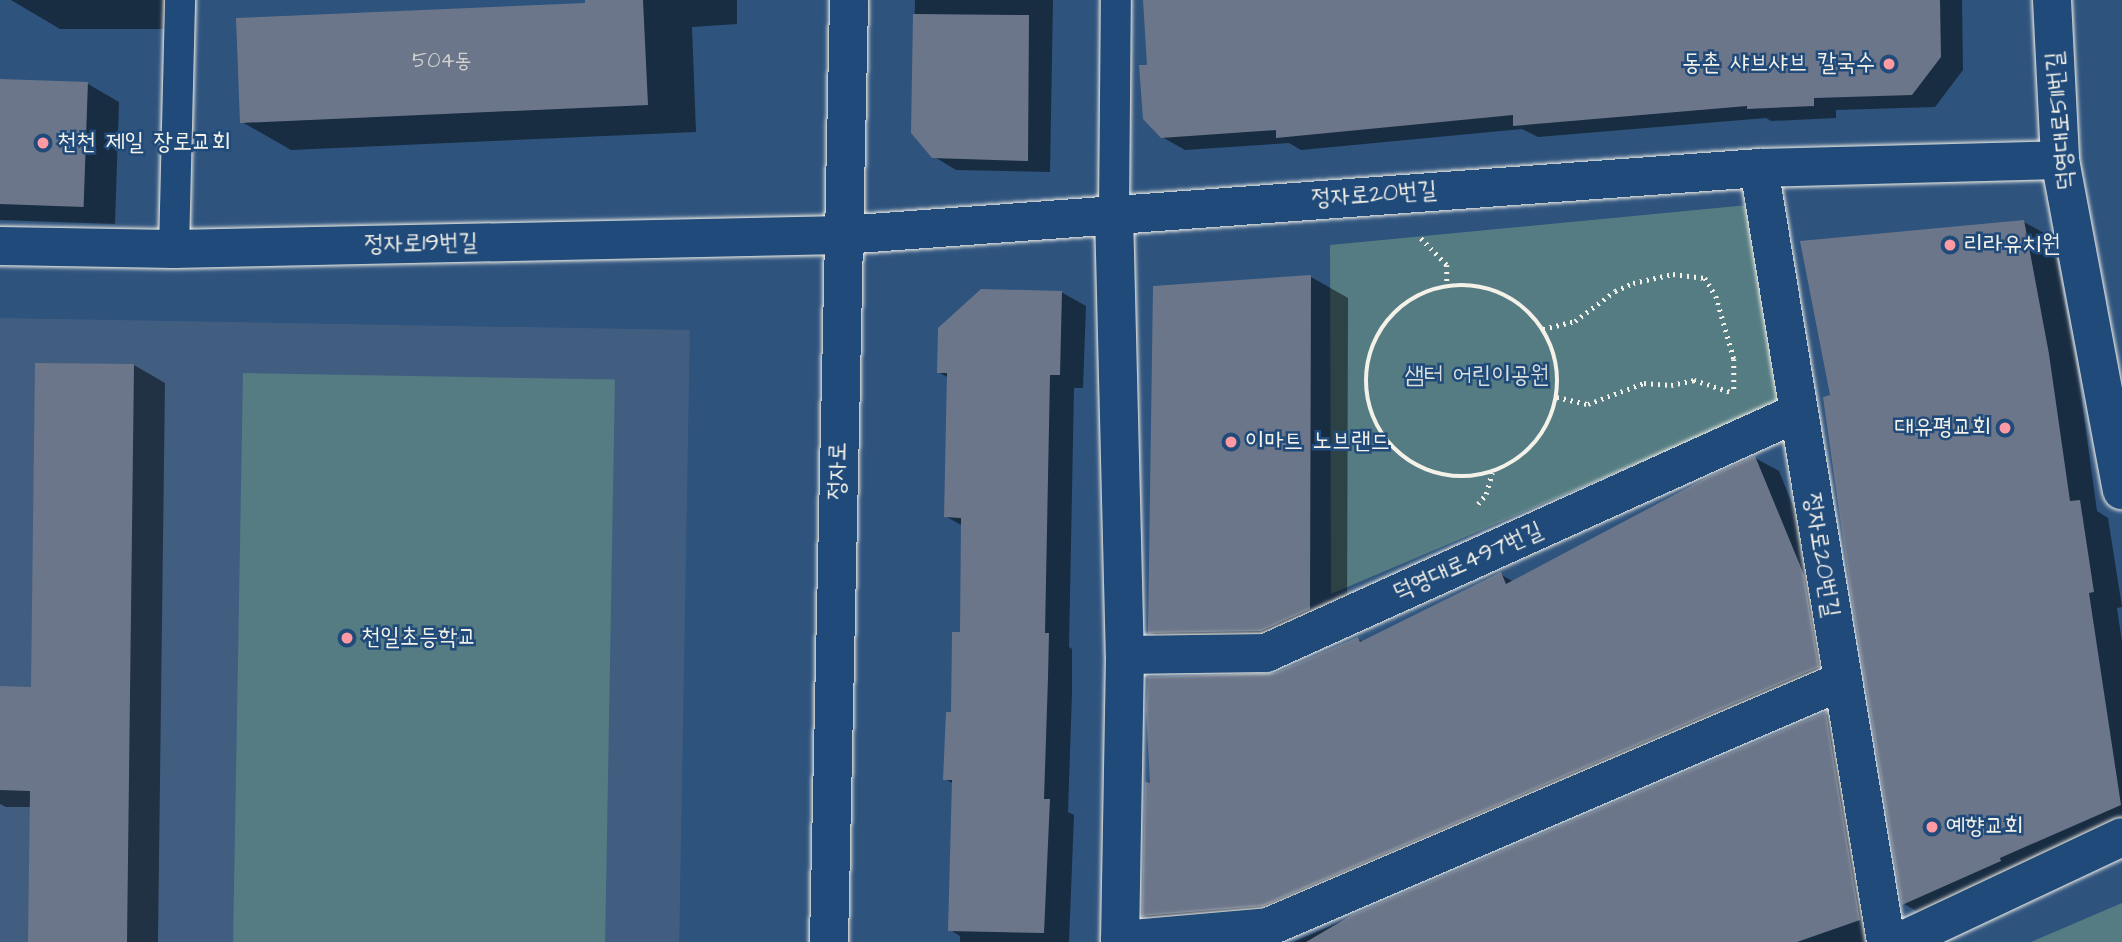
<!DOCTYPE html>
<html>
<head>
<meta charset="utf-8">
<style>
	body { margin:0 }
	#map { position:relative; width:2122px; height:942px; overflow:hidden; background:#2e537d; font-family:"Architects Daughter","Poor Story",sans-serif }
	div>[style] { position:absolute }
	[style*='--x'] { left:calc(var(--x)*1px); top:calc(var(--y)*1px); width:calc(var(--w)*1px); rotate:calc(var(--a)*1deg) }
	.built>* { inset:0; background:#415e81; transform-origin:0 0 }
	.green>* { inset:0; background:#547c82; transform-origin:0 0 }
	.shadow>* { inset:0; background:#0007 }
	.building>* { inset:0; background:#6c768a; transform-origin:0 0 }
	.path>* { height:4.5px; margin-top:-2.25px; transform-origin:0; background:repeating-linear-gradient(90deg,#f4f1e8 0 2px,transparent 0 7px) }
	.path>.ring { margin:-2.25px; padding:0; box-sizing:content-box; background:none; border:4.5px solid #f4f1e8; border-radius:50% }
	.roads { filter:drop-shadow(0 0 2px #f4f1e8) drop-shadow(0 0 2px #f4f1e8) }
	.lane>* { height:30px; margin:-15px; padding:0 15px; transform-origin:15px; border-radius:15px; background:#1f4a7a }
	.street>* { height:38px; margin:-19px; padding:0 19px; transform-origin:19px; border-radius:19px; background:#1f4a7a }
	.secondary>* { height:38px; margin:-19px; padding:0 19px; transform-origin:19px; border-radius:19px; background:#1f4a7a }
	.dots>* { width:19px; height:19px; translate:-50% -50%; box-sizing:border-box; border:4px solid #1f4a7a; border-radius:50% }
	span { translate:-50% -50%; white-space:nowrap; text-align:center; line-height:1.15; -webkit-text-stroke:5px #1f4a7a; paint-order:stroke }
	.number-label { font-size:21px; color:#d2d2d0 }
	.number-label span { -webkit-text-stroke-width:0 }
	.poi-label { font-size:24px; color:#f4f1e8 }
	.right { translate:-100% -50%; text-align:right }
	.left { translate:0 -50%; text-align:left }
	.street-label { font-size:24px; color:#f4f1e8 }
	.park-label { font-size:24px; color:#dcdfd9 }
</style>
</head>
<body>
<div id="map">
	<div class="built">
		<div style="left:0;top:318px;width:690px;height:624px;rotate:1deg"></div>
	</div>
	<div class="green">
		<div style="clip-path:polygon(1748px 205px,1782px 402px,1331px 594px,1330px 245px)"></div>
		<div style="left:243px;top:373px;width:372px;height:569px;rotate:1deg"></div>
		<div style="clip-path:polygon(2122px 903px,2122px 942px,2031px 942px)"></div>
	</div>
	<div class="shadow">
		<div style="clip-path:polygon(11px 0,167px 0,167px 29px,60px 29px)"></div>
		<div style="clip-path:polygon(587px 0,737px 0,737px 24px,692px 27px,696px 132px,291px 150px,242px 122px,587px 5px)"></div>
		<div style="clip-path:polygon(915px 0,1053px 0,1050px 172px,956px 170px,933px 156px,912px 132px)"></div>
		<div style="clip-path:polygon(1144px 0,1962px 0,1963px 70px,1935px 107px,1836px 110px,1836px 118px,1771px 121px,1766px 118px,1538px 137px,1522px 129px,1301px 150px,1289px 143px,1185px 150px,1162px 137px,1149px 66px)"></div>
		<div style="clip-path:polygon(0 81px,88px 84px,119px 102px,115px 224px,0 220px)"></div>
		<div style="clip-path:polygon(2024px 222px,2053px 238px,2078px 372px,2097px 511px,2108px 518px,2122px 607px,2117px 608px,2122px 642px,2122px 833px,1932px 920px,1904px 904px,1832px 397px)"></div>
		<div style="clip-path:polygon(1311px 277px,1348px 298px,1347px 630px,1188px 653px,1150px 632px)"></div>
		<div style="clip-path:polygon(1061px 292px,1086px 306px,1083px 388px,1074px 388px,1069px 647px,1072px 649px,1072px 693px,1068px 812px,1074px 815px,1069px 942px,960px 942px,960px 936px,950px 930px,954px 784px,945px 779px,962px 634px,963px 526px,945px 516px,949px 378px,938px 372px)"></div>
		<div style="clip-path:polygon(134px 365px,165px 383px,158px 942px,30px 942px,31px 807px,6px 807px,0 804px,0 688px,33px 689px)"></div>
		<div style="clip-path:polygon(1755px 458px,1779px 471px,1827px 590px,1841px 680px,1287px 918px,1167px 929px,1144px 915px,1152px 785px,1275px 675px,1358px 639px,1363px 642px,1500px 574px,1514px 582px)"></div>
		<div style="clip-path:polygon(1826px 714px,1853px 729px,1887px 935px,1866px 942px,1293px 942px)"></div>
	</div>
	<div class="building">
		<div style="clip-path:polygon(585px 0,643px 0,648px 105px,240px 123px,236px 18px,585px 3px)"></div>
		<div style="clip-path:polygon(1143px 0,1940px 0,1941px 57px,1912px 95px,1814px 98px,1814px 106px,1747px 109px,1747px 106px,1513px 126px,1513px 115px,1276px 138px,1276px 130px,1161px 138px,1143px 119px,1139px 65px,1147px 65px)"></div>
		<div style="clip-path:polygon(913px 14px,1029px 15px,1028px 161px,932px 158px,911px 133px)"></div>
		<div style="left:0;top:79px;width:88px;height:125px;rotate:2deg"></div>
		<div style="clip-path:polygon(2024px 220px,2049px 354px,2070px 501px,2080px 500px,2094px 592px,2089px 593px,2121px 805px,2000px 858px,2001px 861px,1902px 905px,1850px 588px,1823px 397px,1830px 395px,1800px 241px)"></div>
		<div style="clip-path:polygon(1311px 275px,1310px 609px,1261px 631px,1148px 633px,1153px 286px)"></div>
		<div style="clip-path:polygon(981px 289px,1062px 291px,1060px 375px,1050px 375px,1045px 633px,1049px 633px,1048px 678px,1044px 799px,1050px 799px,1044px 933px,948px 931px,952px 780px,943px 780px,946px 712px,951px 712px,952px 632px,960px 632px,961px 518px,944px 517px,947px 373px,937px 373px,938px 328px)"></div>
		<div style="clip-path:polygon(35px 363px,134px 364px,127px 942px,28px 942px,30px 791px,0 790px,0 686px,31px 687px)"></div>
		<div style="clip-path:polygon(1755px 456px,1804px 575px,1819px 667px,1263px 906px,1142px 916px,1145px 782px,1150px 783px,1146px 709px,1148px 677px,1275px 673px,1358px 637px,1360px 642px,1501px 572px,1506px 584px,1708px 477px)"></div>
		<div style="clip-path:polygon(1826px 712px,1860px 920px,1797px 942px,1306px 942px,1352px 915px)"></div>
	</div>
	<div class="path">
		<div style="--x:1421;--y:238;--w:37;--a:46"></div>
		<div style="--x:1447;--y:265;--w:21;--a:90"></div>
		<div class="ring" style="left:1366px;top:285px;width:187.5px;height:187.5px"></div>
		<div style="--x:1543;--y:329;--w:33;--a:-14"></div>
		<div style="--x:1575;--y:321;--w:50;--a:-36.9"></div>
		<div style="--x:1615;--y:291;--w:20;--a:-24"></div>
		<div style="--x:1633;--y:283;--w:41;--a:-12.7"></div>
		<div style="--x:1673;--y:274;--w:32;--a:7"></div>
		<div style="--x:1705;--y:278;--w:21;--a:59"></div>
		<div style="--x:1716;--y:296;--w:66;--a:74.1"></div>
		<div style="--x:1734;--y:359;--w:33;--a:90"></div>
		<div style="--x:1557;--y:397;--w:32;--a:13"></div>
		<div style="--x:1588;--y:404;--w:60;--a:-20.6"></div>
		<div style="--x:1644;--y:383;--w:27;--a:4"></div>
		<div style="--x:1671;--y:385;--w:24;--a:-12"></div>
		<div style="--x:1694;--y:380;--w:39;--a:18"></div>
		<div style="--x:1478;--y:504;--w:13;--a:-51"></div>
		<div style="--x:1486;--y:494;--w:22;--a:-74"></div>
	</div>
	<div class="roads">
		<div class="lane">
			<div style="--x:1114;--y:213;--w:213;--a:-89.5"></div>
			<div style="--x:174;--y:249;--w:249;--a:-88.6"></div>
		</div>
		<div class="street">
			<div style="--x:2052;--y:0;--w:160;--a:87.1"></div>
			<div style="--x:2060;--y:160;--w:336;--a:79.4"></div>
			<div style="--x:1759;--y:168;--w:784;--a:80.68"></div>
			<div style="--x:1114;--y:213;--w:442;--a:88.6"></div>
			<div style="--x:1125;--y:655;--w:287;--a:91"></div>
			<div style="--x:0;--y:246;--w:174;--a:1"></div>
			<div style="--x:174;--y:249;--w:669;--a:-1.2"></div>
			<div style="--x:843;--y:235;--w:918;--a:-4.18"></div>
			<div style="--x:1759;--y:168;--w:301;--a:-1.5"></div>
			<div style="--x:1125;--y:655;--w:141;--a:-0.8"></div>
			<div style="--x:1266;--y:653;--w:583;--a:-24.32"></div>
			<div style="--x:1120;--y:940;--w:149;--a:-5"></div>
			<div style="--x:1268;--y:927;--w:624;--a:-23.2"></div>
			<div style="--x:1899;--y:942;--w:246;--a:-25.2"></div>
		</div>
		<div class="secondary">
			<div style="--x:829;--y:942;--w:942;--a:-88.78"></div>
		</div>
	</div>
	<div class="dots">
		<div style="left:1889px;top:64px;background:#ff9aa2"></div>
		<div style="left:43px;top:143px;background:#ff9aa2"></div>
		<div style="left:1950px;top:245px;background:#ff9aa2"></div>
		<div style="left:2005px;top:428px;background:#ff9aa2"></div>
		<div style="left:1231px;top:442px;background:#ff9aa2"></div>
		<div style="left:347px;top:638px;background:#ff9aa2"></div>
		<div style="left:1932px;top:827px;background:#ff9aa2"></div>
	</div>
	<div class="number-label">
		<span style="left:442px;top:61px">504동</span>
	</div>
	<div class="poi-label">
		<span class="right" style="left:1875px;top:64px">동촌 샤브샤브 칼국수</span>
		<span class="left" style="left:57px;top:143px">천천 제일 장로교회</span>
		<span class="left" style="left:1964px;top:245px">리라유치원</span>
		<span class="right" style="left:1991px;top:428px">대유평교회</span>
		<span class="left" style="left:1245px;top:442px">이마트 노브랜드</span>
		<span class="left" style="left:361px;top:638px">천일초등학교</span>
		<span class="left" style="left:1946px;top:827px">예향교회</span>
	</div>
	<div class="street-label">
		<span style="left:2061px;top:121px;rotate:-95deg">덕영대로511번길</span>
		<span style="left:1374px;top:195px;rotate:-4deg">정자로20번길</span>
		<span style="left:421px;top:244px;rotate:-1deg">정자로19번길</span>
		<span style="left:838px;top:471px;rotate:-89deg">정자로</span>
		<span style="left:1821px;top:555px;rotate:81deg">정자로20번길</span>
		<span style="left:1468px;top:562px;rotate:-24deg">덕영대로497번길</span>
	</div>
	<div class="park-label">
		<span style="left:1477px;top:376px">샘터 어린이공원</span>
	</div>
</div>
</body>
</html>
